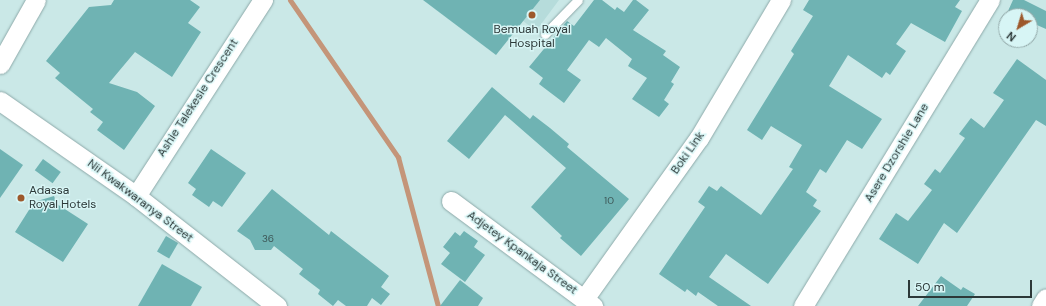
<!DOCTYPE html>
<html>
<head>
<meta charset="utf-8">
<style>
	body { margin:0 }
	#map { position:relative; width:1046px; height:306px; overflow:hidden; background:#cae8e7; font-family:"DM Sans",sans-serif }
	div>[style] { position:absolute }
	[style*='--x'] { left:calc(var(--x)*1px); top:calc(var(--y)*1px); width:calc(var(--w)*1px); rotate:calc(var(--a)*1deg) }
	.built>* { inset:0; background:#b6dcdb }
	.stream>* { height:5px; margin:-2.5px; padding:0 2.5px; transform-origin:2.5px; border-radius:2.5px; background:#c49579 }
	.building>* { inset:0; background:#6fb3b3; transform-origin:0 0 }
	.roads { filter:drop-shadow(0 0 1px #8da9a9) drop-shadow(0 0 1px #8da9a9) }
	.service>* { height:9px; margin:-4.5px; padding:0 4.5px; transform-origin:4.5px; border-radius:4.5px; background:#fff }
	.minor>* { height:19px; margin:-9.5px; padding:0 9.5px; transform-origin:9.5px; border-radius:9.5px; background:#fff }
	.dots>* { width:11px; height:11px; translate:-50% -50%; box-sizing:border-box; border:2px solid #d7f5f5; border-radius:50% }
	span { translate:-50% -50%; white-space:nowrap; text-align:center; line-height:1.15; -webkit-text-stroke:3px #d7f5f5; paint-order:stroke }
	.number-label { font-size:10px; color:#3d5757 }
	.number-label span { -webkit-text-stroke-width:0 }
	.poi-label { font-size:12px; color:#2c3838 }
	.left { translate:0 -50%; text-align:left }
	.street-label { font-size:12px; color:#2c3838 }
	.north { position:absolute; left:998px; top:8px; width:40px; height:40px; box-sizing:border-box; background:#d7f5f5; border:1px solid #93a9a9; border-radius:50%; rotate:218deg; font-size:11px; font-weight:700; line-height:16px; text-align:center; color:#2c3838 }
	.north::after { content:''; display:block; margin:auto; width:14px; height:18px; background:#9d582b; clip-path:polygon(50% 0,100% 100%,50% 72%,0 100%) }
	.scale { position:absolute; left:908px; top:280px; width:124px; height:18px; box-sizing:border-box; border:2px solid #2c3838; border-top:0; padding-left:5px; font-size:12px; line-height:14px; white-space:nowrap; color:#2c3838; -webkit-text-stroke:3px #d7f5f5; paint-order:stroke }
</style>
</head>
<body>
<div id="map">
	<div class="built">
		<div style="clip-path:polygon(496px 0,559px 0,536px 31px)"></div>
	</div>
	<div class="stream">
		<div style="--x:290;--y:0;--w:191;--a:55.5"></div>
		<div style="--x:398;--y:157;--w:154;--a:75"></div>
	</div>
	<div class="building">
		<div style="clip-path:polygon(114px 0,190px 0,200px 7px,188px 23px,201px 32px,172px 77px,135px 52px,109px 83px,137px 92px,155px 106px,124px 150px,97px 130px,103px 122px,90px 112px,93px 109px,55px 78px,60px 73px,46px 61px,89px 7px,111px 5px)"></div>
		<div style="clip-path:polygon(423px 0,540px 0,496px 55px)"></div>
		<div style="clip-path:polygon(594px 0,602px 0,615px 10px,617px 7px,624px 12px,633px 0,636px 0,649px 10px,633px 30px,666px 51px,663px 55px,680px 67px,671px 82px,674px 84px,664px 100px,669px 104px,659px 117px,632px 99px,647px 78px,628px 66px,632px 59px,606px 38px,599px 47px,589px 40px,567px 70px,581px 80px,564px 103px,539px 84px,543px 78px,529px 67px,567px 21px,574px 26px)"></div>
		<div style="clip-path:polygon(809px 0,960px 0,955px 7px,962px 11px,945px 42px,911px 23px,896px 44px,906px 51px,890px 75px,886px 72px,882px 78px,848px 55px,829px 86px,882px 119px,862px 149px,847px 140px,826px 173px,820px 169px,806px 192px,817px 200px,813px 206px,821px 211px,768px 284px,726px 254px,709px 277px,751px 306px,718px 306px,698px 292px,696px 296px,687px 289px,685px 292px,659px 274px,705px 207px,698px 202px,709px 186px,717px 191px,721px 186px,761px 215px,793px 169px,789px 167px,802px 145px,771px 126px,762px 140px,747px 130px,794px 54px,791px 51px,813px 16px,803px 10px)"></div>
		<div style="clip-path:polygon(1013px 0,1024px 0,1046px 11px,1046px 29px,1030px 22px,1030px 16px,1019px 16px,1008px 11px)"></div>
		<div style="clip-path:polygon(1017px 59px,1046px 80px,1046px 126px,1036px 120px,957px 233px,944px 223px,918px 264px,879px 239px,896px 213px,908px 221px,932px 190px,924px 184px,935px 169px,940px 173px,965px 138px,959px 134px,971px 118px,984px 128px,1004px 100px,993px 93px)"></div>
		<div style="clip-path:polygon(492px 87px,530px 119px,533px 115px,550px 128px,569px 144px,567px 147px,629px 199px,581px 256px,560px 238px,562px 236px,531px 207px,566px 168px,505px 115px,469px 159px,447px 141px)"></div>
		<div style="clip-path:polygon(0 149px,23px 165px,0 198px)"></div>
		<div style="clip-path:polygon(211px 149px,246px 173px,222px 207px,213px 201px,209px 207px,192px 195px,196px 189px,188px 183px)"></div>
		<div style="left:43px;top:159px;width:22px;height:14px;rotate:36deg"></div>
		<div style="clip-path:polygon(272px 189px,329px 235px,331px 231px,389px 276px,381px 287px,390px 294px,381px 305px,372px 298px,367px 306px,346px 306px,338px 300px,333px 306px,318px 294px,320px 290px,299px 274px,303px 269px,274px 246px,271px 250px,255px 250px,250px 240px,237px 231px)"></div>
		<div style="clip-path:polygon(54px 196px,57px 204px,88px 224px,63px 262px,15px 232px,34px 202px)"></div>
		<div style="clip-path:polygon(464px 231px,478px 241px,474px 247px,485px 255px,465px 282px,441px 264px,450px 253px,443px 247px,455px 232px,460px 236px)"></div>
		<div style="left:166px;top:236px;width:14px;height:18px;rotate:30deg"></div>
		<div style="clip-path:polygon(162px 264px,202px 287px,191px 306px,138px 306px)"></div>
		<div style="clip-path:polygon(941px 276px,961px 290px,963px 287px,975px 294px,967px 306px,918px 306px)"></div>
		<div style="clip-path:polygon(460px 280px,483px 298px,478px 306px,440px 306px)"></div>
	</div>
	<div class="roads">
		<div class="service">
			<div style="--x:545;--y:34;--w:47;--a:-45.9"></div>
		</div>
		<div class="minor">
			<div style="--x:0;--y:64;--w:73;--a:-60.6"></div>
			<div style="--x:0;--y:101;--w:166;--a:34.9"></div>
			<div style="--x:136;--y:196;--w:179;--a:38"></div>
			<div style="--x:136;--y:196;--w:234;--a:-57.1"></div>
			<div style="--x:451;--y:201;--w:177;--a:36.5"></div>
			<div style="--x:584;--y:299;--w:198;--a:-54.5"></div>
			<div style="--x:699;--y:138;--w:161;--a:-59.3"></div>
			<div style="--x:803;--y:306;--w:359;--a:-58.6"></div>
			<div style="--x:1041;--y:306;--w:9;--a:-58"></div>
		</div>
	</div>
	<div class="dots">
		<div style="left:532px;top:15px;background:#9d582b"></div>
		<div style="left:21px;top:198px;background:#9d582b"></div>
	</div>
	<div class="number-label">
		<span style="left:609px;top:201px">10</span>
		<span style="left:268px;top:239px">36</span>
	</div>
	<div class="poi-label">
		<span style="left:532px;top:37px">Bemuah Royal<br>Hospital</span>
		<span class="left" style="left:29px;top:198px">Adassa<br>Royal Hotels</span>
	</div>
	<div class="street-label">
		<span style="left:198px;top:98px;rotate:-57deg">Ashie Talekesie Crescent</span>
		<span style="left:688px;top:153px;rotate:-55deg">Boki Link</span>
		<span style="left:897px;top:153px;rotate:-59deg">Asere Dzorshie Lane</span>
		<span style="left:140px;top:201px;rotate:37deg">Nii Kwakwaranya Street</span>
		<span style="left:522px;top:253px;rotate:36deg">Adjetey Kpankaja Street</span>
	</div>
	<div class="north">N</div>
	<div class="scale">50 m</div>
</div>
</body>
</html>
